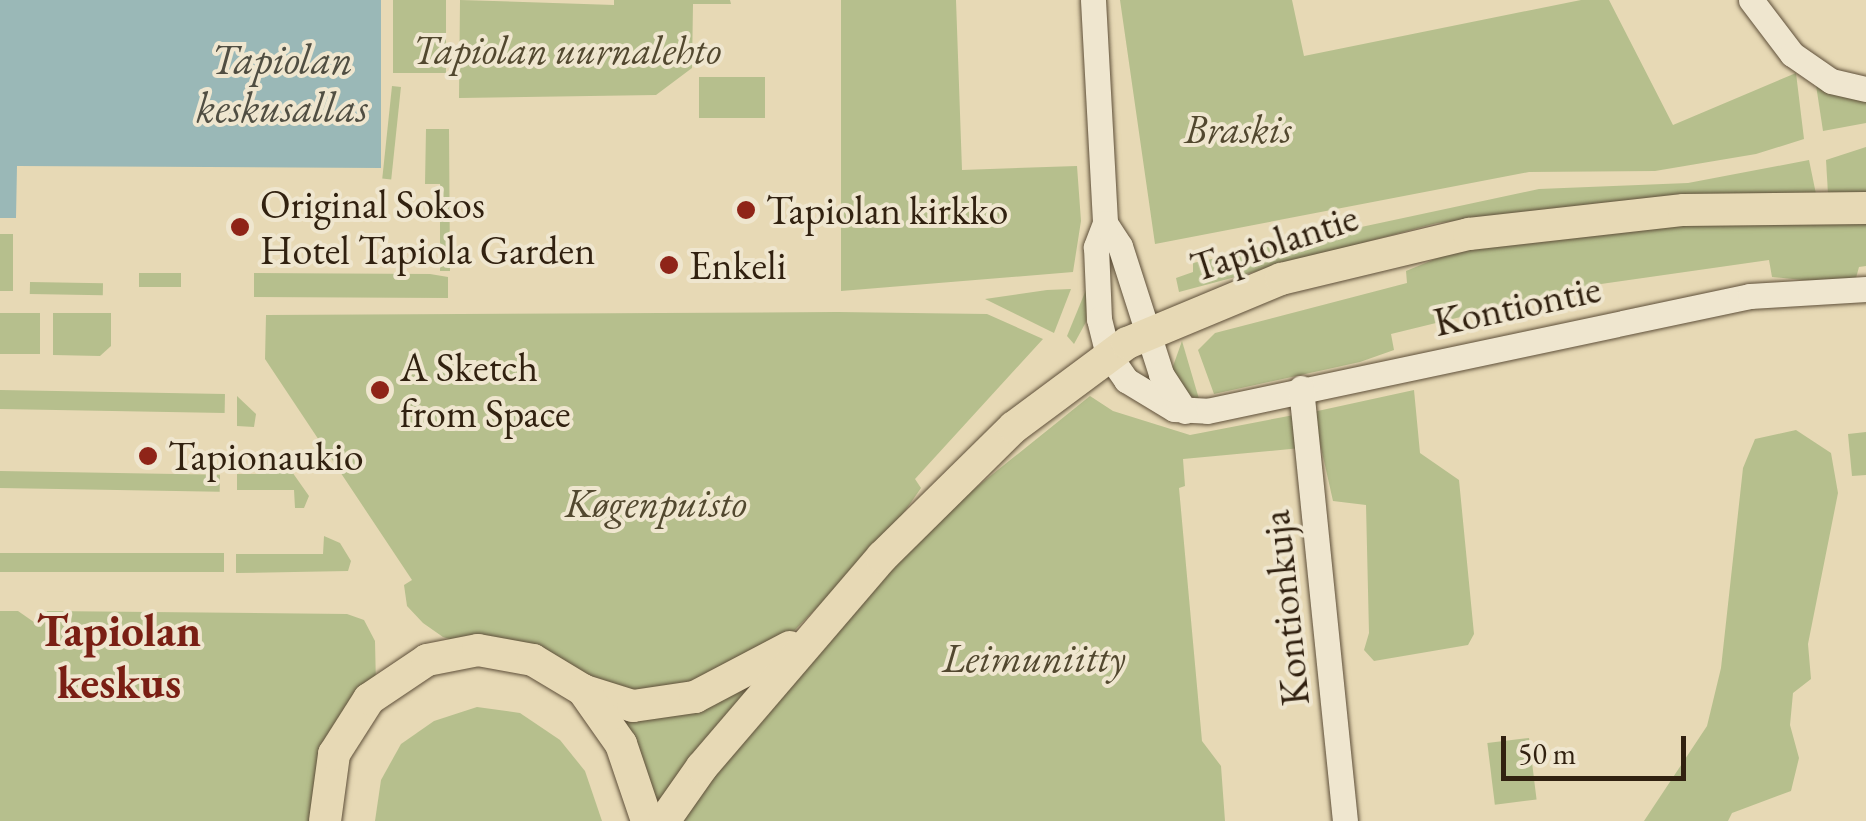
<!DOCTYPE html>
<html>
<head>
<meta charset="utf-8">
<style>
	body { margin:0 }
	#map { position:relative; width:1866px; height:821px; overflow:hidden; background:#e7d9b5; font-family:"EB Garamond",serif }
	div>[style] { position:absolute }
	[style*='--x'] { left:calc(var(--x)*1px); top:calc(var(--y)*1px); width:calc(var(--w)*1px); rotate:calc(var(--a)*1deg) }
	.green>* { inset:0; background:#b6bf8d; transform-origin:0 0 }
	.water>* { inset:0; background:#9ab8b7 }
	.roads { filter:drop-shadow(0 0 2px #5e4f39) drop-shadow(0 0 2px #5e4f39) }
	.minor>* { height:25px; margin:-12.5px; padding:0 12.5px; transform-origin:12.5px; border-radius:12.5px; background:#efe6cf }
	.major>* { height:32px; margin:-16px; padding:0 16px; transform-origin:16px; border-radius:16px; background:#e7d9b5 }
	.dots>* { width:28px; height:28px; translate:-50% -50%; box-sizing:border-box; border:5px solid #efe6cf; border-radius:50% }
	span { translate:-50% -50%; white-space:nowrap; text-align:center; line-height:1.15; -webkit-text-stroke:8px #efe6cf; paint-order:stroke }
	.park-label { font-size:40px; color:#52482f; font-style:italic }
	.poi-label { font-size:40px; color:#312110 }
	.left { translate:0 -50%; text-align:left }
	.street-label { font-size:40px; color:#312110 }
	.water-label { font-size:42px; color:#504e42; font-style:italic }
	.quarter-label { font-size:45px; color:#7a1f14; font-weight:700 }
	.scale { position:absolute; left:1501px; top:736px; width:185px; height:45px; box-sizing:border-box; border:5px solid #312110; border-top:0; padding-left:12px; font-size:30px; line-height:35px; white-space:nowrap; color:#312110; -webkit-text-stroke:8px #efe6cf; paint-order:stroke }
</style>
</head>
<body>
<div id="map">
	<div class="green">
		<div style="left:393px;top:0;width:53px;height:73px"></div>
		<div style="clip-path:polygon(460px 0,614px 5px,614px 0,730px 0,731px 4px,693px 4px,692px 68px,656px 95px,459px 98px)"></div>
		<div style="clip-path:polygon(841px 0,956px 0,962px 170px,1077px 166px,1081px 221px,1073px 272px,841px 291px)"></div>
		<div style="clip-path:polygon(1120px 0,1292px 0,1304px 56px,1581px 0,1609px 0,1673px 125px,1796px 73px,1804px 139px,1756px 154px,1655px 171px,1529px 172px,1155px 244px)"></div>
		<div style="left:765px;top:77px;width:41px;height:66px;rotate:90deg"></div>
		<div style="clip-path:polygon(1816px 85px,1866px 97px,1866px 123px,1823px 131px)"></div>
		<div style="left:392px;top:86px;width:9px;height:93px;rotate:6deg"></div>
		<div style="clip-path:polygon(426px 129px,449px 129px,450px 271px,440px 271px,440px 184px,425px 184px)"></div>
		<div style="clip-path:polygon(1866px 147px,1866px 195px,1828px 194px,1826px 160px)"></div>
		<div style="clip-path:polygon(1809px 160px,1816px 194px,1610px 202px,1437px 223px,1179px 292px,1176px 278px,1193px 272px,1193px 263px,1539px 189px,1688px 183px)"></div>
		<div style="clip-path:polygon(1866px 221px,1866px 266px,1859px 267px,1854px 285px,1772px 277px,1769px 260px,1587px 286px,1391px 334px,1394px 350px,1360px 362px,1214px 394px,1198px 350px,1215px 333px,1407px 283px,1406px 271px,1457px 250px,1646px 226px)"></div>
		<div style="left:0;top:234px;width:13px;height:57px"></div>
		<div style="left:139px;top:273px;width:42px;height:14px"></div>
		<div style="clip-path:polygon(254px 273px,430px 274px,448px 277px,448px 298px,254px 297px)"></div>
		<div style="left:30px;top:282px;width:73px;height:12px;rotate:1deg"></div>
		<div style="clip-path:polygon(1088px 285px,1086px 322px,1074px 344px,1067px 336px)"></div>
		<div style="clip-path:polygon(1071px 289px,1054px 333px,985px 299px,1047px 290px)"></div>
		<div style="clip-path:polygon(837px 312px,987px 314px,1043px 339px,915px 479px,921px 488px,889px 534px,789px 636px,751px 665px,635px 698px,443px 637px,423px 623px,407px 606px,404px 585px,412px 580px,265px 359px,266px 315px)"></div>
		<div style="left:0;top:313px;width:40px;height:41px"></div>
		<div style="clip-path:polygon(53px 313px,111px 313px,111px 346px,100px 356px,53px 355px)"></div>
		<div style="clip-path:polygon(1182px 341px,1199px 399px,1185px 394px,1172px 369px)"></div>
		<div style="left:0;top:390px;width:225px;height:19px;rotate:1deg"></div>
		<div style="clip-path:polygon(1414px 390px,1420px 453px,1459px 480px,1474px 634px,1468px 645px,1374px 661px,1364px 650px,1369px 633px,1366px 505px,1333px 501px,1313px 412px)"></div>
		<div style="clip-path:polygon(237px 396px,256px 414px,254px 427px,237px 426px)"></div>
		<div style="clip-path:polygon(1090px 396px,1113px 411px,1190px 435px,1294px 415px,1301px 448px,1183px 459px,1185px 486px,1179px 488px,1202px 741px,1221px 766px,1225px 821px,680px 821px,692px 797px,876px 585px,963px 498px)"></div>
		<div style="clip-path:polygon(1796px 430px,1831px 453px,1838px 493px,1808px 644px,1811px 679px,1793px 693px,1790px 725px,1799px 758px,1791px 791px,1732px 813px,1728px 821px,1644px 821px,1707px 726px,1721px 668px,1743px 468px,1755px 439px)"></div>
		<div style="clip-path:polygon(1866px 432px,1866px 475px,1852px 476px,1848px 434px)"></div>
		<div style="clip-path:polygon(266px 455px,283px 459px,309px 496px,304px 508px,295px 508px,294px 490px,237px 490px,237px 474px,265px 474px)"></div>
		<div style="left:0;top:471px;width:220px;height:17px;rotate:1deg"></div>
		<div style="clip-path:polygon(324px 536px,340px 543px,351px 561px,348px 571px,236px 573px,236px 554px,323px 554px)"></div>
		<div style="left:0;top:553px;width:224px;height:19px"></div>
		<div style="clip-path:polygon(0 611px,18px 611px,41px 627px,47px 611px,347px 614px,364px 620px,375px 641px,376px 686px,316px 821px,0 821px)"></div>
		<div style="clip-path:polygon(764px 676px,658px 806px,624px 717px)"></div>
		<div style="clip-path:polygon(477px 707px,520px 713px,560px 740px,585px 771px,602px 821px,375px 821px,381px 780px,401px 744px,434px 721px)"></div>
		<div style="left:1529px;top:738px;width:62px;height:42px;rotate:83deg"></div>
	</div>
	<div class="water">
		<div style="clip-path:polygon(0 0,381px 0,381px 168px,17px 166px,16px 218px,0 218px)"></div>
	</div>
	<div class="roads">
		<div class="minor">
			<div style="--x:1093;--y:0;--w:223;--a:86.9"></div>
			<div style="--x:1105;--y:223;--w:26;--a:111"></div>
			<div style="--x:1096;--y:247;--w:72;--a:87.6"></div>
			<div style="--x:1099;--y:319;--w:36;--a:76"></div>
			<div style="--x:1108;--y:354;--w:32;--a:55"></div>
			<div style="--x:1126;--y:380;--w:56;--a:31.1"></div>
			<div style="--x:1174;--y:409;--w:33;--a:3"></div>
			<div style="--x:1207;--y:411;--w:555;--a:-11.96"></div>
			<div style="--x:1750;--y:296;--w:116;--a:-3.5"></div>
			<div style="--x:1751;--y:0;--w:68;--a:52.8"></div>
			<div style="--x:1792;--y:54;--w:47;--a:34.7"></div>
			<div style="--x:1831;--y:81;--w:36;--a:13"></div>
			<div style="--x:1105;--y:223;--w:27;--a:57"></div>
			<div style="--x:1120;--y:246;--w:134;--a:72.2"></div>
			<div style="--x:1161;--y:374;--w:44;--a:57"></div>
			<div style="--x:1301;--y:388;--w:435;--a:84.2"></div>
		</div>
		<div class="major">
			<div style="--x:585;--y:691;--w:50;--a:17.4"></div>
			<div style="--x:633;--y:706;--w:63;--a:-8.3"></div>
			<div style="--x:695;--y:697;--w:107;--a:-27.8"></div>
			<div style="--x:325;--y:821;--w:68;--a:-82.3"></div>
			<div style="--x:334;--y:754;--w:65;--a:-57.5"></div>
			<div style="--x:369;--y:699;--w:70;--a:-33.9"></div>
			<div style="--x:427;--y:660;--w:52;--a:-11.1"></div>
			<div style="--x:478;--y:650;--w:56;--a:10.3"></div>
			<div style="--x:533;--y:660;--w:58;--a:31"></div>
			<div style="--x:583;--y:690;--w:66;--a:54.9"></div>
			<div style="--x:621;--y:744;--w:81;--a:71.3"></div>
			<div style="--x:664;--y:821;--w:66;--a:-54.9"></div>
			<div style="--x:702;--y:767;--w:277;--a:-49.4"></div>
			<div style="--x:882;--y:557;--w:185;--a:-44.6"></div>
			<div style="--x:1014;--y:427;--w:141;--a:-36.6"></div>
			<div style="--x:1127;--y:343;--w:167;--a:-22.6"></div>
			<div style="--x:1281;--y:279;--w:193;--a:-13.5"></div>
			<div style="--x:1469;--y:234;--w:216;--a:-6.4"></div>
			<div style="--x:1684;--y:210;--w:182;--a:-0.6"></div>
		</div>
	</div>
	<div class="dots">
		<div style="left:746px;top:210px;background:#8f2418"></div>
		<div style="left:240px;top:227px;background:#8f2418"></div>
		<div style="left:669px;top:265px;background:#8f2418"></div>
		<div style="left:380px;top:390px;background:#8f2418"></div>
		<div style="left:148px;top:456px;background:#8f2418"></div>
	</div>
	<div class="park-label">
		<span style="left:567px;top:50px">Tapiolan uurnalehto</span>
		<span style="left:1238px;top:129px">Braskis</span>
		<span style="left:656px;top:503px">Køgenpuisto</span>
		<span style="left:1034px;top:658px">Leimuniitty</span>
	</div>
	<div class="poi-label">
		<span class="left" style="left:260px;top:227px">Original Sokos<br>Hotel Tapiola Garden</span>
		<span class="left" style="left:766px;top:210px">Tapiolan kirkko</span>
		<span class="left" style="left:689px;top:265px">Enkeli</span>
		<span class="left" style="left:400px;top:390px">A Sketch<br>from Space</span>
		<span class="left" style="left:168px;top:456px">Tapionaukio</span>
	</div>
	<div class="street-label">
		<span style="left:1274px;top:242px;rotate:-18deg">Tapiolantie</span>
		<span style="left:1517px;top:305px;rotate:-12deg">Kontiontie</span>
		<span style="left:1285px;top:608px;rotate:-96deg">Kontionkuja</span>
	</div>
	<div class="water-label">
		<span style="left:282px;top:84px">Tapiolan<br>keskusallas</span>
	</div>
	<div class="quarter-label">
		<span style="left:119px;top:657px">Tapiolan<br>keskus</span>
	</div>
	<div class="scale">50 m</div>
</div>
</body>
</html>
